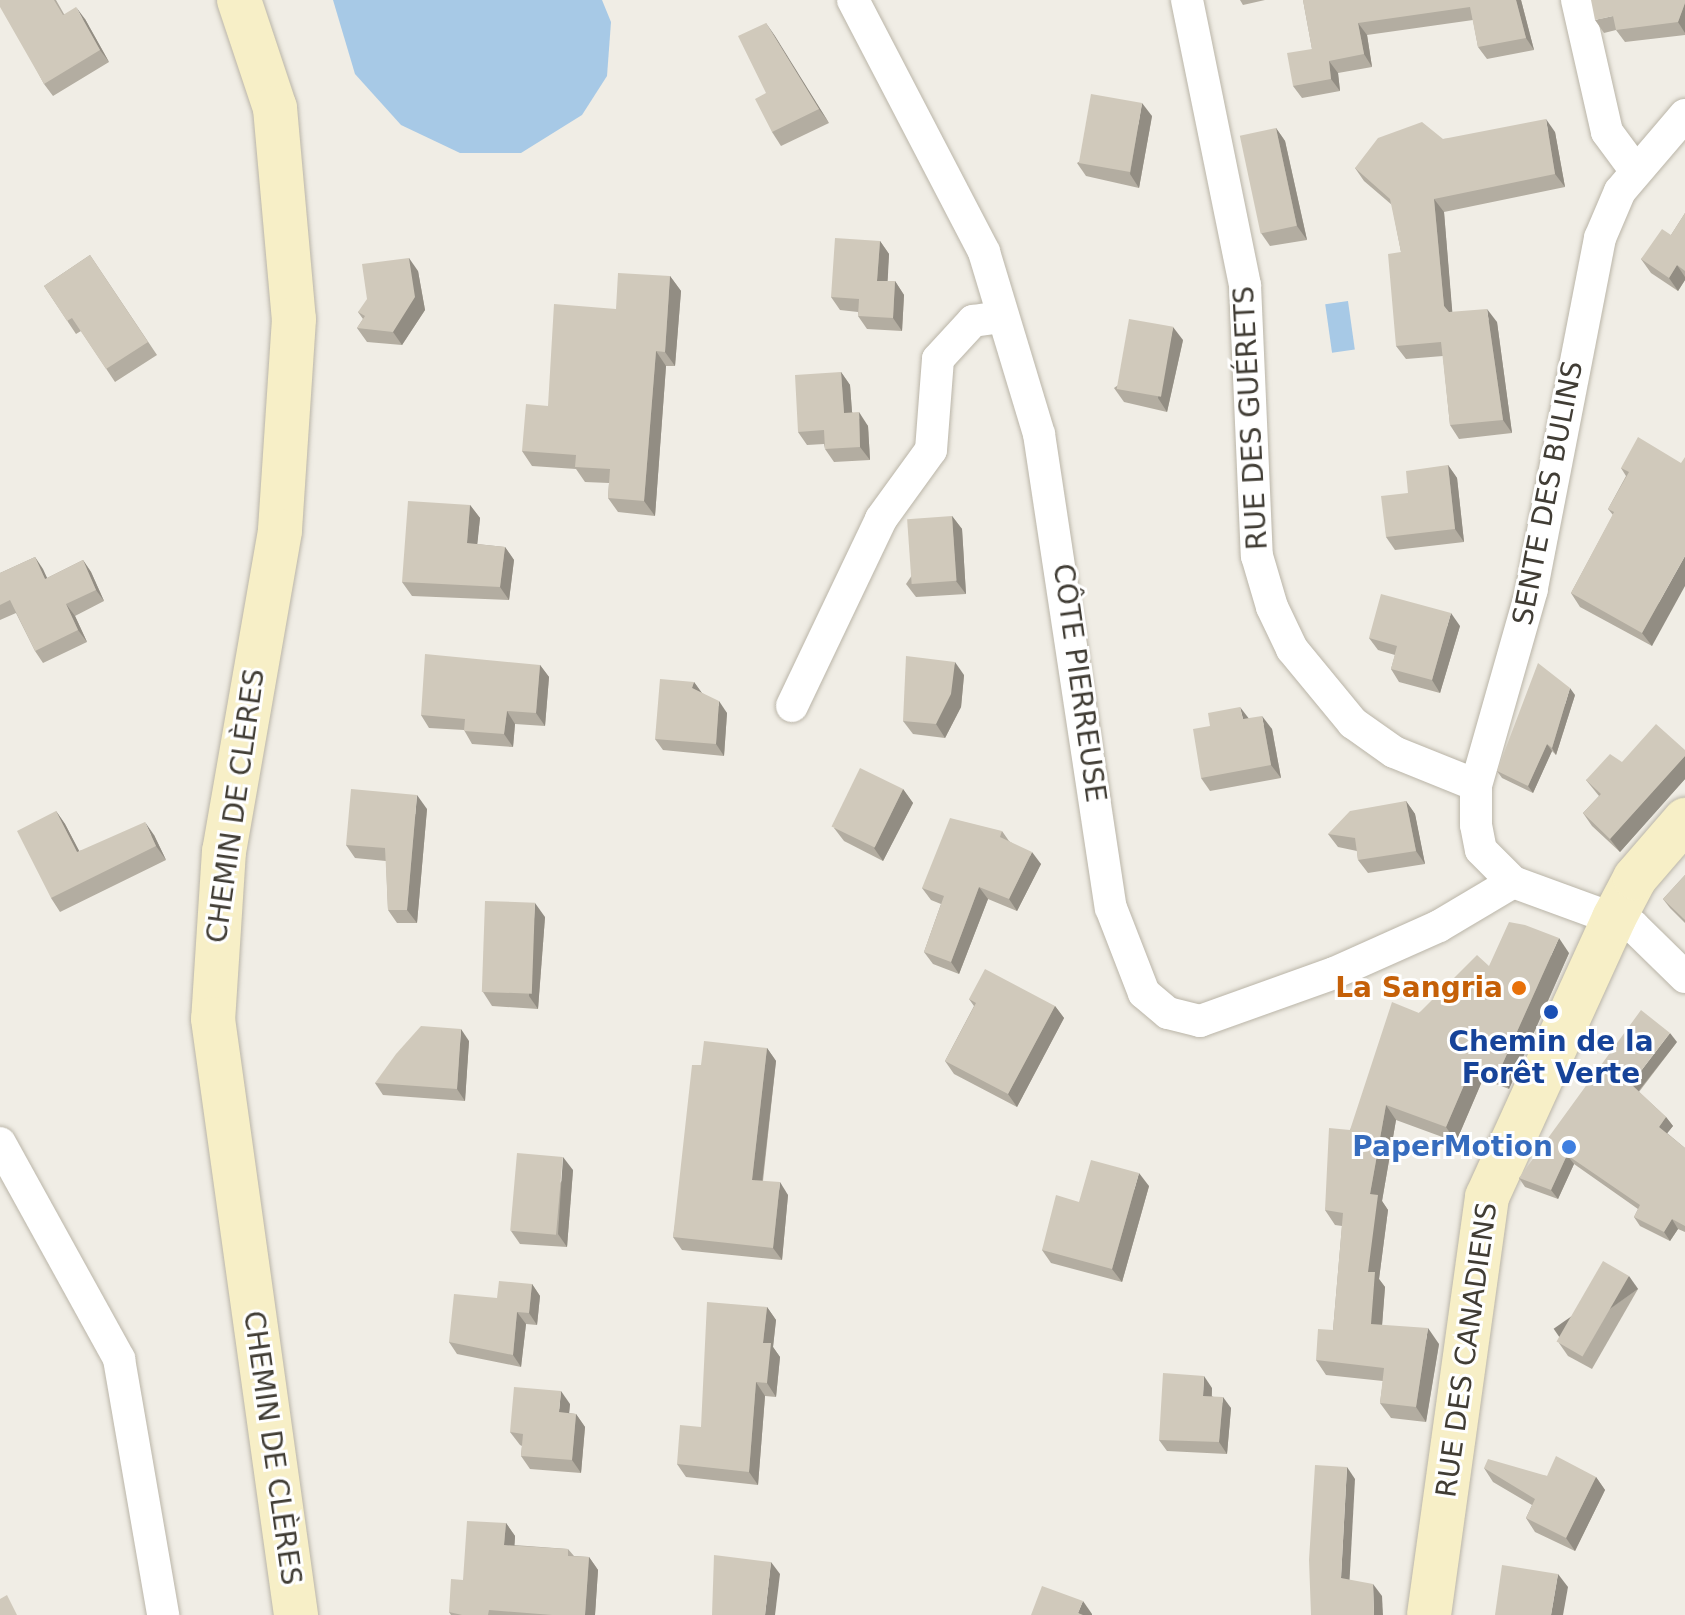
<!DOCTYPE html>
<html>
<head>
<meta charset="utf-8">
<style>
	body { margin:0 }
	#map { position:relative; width:1685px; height:1615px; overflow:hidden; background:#f0ede5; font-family:"DejaVu Sans",sans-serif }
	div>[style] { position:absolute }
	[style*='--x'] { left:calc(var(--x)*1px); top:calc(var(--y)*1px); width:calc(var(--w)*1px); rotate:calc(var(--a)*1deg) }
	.water>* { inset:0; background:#a7c9e6; transform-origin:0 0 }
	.roads { filter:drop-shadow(0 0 2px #bab5a8) drop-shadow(0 0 2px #bab5a8) }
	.street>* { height:32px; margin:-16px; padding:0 16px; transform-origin:16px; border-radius:16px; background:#fff }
	.secondary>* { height:44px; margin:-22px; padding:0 22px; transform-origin:22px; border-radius:22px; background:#f7efc7 }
	.wall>* { inset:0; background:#b3ada1 }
	.shaded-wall>* { inset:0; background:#928d83; transform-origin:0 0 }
	.building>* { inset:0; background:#d0c9bb; transform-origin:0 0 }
	.dots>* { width:22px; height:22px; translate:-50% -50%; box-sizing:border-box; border:4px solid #fff; border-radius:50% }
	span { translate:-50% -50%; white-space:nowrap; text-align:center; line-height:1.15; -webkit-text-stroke:6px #fff; paint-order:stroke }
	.street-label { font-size:28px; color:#413d35 }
	.food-label { font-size:28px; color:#c56008; font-weight:700 }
	.right { translate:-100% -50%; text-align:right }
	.transit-label { font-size:28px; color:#164399; font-weight:700 }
	.shop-label { font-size:28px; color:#366cbe; font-weight:700 }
</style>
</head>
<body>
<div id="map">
	<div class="water">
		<div style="clip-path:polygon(333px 0,602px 0,611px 22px,607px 76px,582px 115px,521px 153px,460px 153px,401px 125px,355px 74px)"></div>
		<div style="left:1348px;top:301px;width:49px;height:23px;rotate:82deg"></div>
	</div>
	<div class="roads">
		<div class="street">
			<div style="--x:853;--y:0;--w:284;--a:62.5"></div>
			<div style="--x:984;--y:252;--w:190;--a:73.2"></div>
			<div style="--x:1039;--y:434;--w:479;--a:81.4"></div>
			<div style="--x:1111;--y:908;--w:91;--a:68.8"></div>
			<div style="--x:1144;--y:993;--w:31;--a:40"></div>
			<div style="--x:1168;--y:1013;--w:33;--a:14"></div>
			<div style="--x:1200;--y:1021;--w:142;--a:-19.7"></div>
			<div style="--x:1334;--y:973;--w:115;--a:-24.1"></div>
			<div style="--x:1439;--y:926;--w:86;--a:-30.7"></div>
			<div style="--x:1187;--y:0;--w:291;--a:78.5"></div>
			<div style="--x:1245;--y:285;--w:271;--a:87.5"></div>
			<div style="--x:1257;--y:556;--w:53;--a:73.6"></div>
			<div style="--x:1272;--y:607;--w:47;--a:64.5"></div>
			<div style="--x:1292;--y:649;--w:96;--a:50.5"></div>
			<div style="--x:1353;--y:723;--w:50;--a:35.3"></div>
			<div style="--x:1394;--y:752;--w:88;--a:21.9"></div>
			<div style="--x:1577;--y:0;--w:135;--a:77.2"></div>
			<div style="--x:1607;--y:132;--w:47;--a:53.6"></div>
			<div style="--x:1685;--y:115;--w:100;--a:130.5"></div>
			<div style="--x:1620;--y:191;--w:51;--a:113.1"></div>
			<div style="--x:1600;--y:238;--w:358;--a:101"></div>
			<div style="--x:1532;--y:589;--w:204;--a:105.9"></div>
			<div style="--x:1476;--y:785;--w:40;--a:90"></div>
			<div style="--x:1476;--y:825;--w:25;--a:79"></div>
			<div style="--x:1481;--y:850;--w:45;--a:45"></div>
			<div style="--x:1513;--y:882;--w:128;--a:20.1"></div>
			<div style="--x:1633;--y:926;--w:73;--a:44.4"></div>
			<div style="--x:792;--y:706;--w:207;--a:-64.5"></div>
			<div style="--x:881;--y:519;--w:85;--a:-54.1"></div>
			<div style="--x:931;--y:450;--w:91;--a:-85.6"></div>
			<div style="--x:938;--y:359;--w:52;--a:-47.4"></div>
			<div style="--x:973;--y:321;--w:29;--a:-8"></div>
			<div style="--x:0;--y:1143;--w:247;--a:61.1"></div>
			<div style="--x:119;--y:1359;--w:260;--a:80.2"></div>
		</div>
		<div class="secondary">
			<div style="--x:239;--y:0;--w:114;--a:71.6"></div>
			<div style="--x:275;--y:108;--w:212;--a:84.9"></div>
			<div style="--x:294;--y:319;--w:212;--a:93.8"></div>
			<div style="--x:280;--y:531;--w:325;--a:99.9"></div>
			<div style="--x:224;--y:851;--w:168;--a:93.7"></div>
			<div style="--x:213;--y:1019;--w:602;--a:82.07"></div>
			<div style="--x:1429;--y:1615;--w:422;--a:-82.1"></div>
			<div style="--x:1487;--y:1197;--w:307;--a:-65.5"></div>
			<div style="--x:1614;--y:918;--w:45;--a:-62.3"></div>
			<div style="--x:1635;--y:878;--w:77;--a:-49.2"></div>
		</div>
	</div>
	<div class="wall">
		<div style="clip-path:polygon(0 0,56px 0,64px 14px,85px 19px,109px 62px,53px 96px,44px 84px)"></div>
		<div style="clip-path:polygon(1240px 0,1265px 0,1243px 5px)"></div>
		<div style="clip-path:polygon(1303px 0,1521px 0,1534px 50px,1487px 59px,1478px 47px,1473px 20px,1367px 35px,1372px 67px,1338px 73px,1340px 91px,1302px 98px,1293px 86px,1312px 49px)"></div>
		<div style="clip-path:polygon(1685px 0,1685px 35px,1625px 42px,1616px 30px,1604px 33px,1595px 20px)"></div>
		<div style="clip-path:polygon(766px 23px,829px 123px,781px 146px,772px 132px,766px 93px)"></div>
		<div style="clip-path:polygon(1152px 116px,1139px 188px,1086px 176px,1077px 163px)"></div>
		<div style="clip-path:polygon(1276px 128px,1285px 141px,1307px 240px,1270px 246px,1261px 233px)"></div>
		<div style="clip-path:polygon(1555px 132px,1565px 187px,1444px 212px,1452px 312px,1497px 322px,1512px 433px,1459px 439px,1450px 425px,1443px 356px,1406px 359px,1396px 346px,1401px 252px,1392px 205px,1364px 181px,1355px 168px,1443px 139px)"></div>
		<div style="clip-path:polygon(1685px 213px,1685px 280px,1678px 291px,1651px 273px,1641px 259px,1671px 235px)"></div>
		<div style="clip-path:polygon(880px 241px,889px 254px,887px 281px,895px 281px,904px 295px,902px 331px,867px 329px,858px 316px,858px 312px,840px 310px,831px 297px)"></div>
		<div style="clip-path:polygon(90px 255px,157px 355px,115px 382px,81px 331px,76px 334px,44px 286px)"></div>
		<div style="clip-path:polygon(418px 271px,425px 310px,402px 345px,367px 342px,357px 328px,363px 319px,358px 312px)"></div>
		<div style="clip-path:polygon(670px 276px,681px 291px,675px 366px,666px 366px,655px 516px,618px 512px,608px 498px,609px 483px,585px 482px,576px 469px,532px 466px,522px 451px,548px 406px)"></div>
		<div style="clip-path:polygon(1183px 340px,1167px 412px,1124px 402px,1114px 388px)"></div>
		<div style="clip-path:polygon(841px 372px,850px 385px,852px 412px,868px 426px,870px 460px,834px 462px,825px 449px,824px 444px,807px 445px,798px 432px)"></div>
		<div style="clip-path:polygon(1681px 463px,1652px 646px,1580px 607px,1571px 593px,1613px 515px,1608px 509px,1626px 476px,1621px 468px)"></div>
		<div style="clip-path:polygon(1448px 465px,1457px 478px,1464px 542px,1395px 550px,1386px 537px,1408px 493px)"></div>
		<div style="clip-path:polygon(470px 505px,480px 518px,477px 544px,505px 547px,514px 560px,509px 600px,412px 596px,402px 582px)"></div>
		<div style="clip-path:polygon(952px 516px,962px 529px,966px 594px,916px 597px,906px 584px)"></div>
		<div style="clip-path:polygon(35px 557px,47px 578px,83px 560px,91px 572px,104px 601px,75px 616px,87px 642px,43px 663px,35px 651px,16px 613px,0 620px,0 573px)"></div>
		<div style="clip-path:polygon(1460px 626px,1440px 693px,1399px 682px,1391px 669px,1395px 655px,1378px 650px,1369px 638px)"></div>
		<div style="clip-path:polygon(540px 665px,549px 677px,545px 726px,515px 724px,513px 747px,472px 744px,464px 730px,429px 728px,421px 715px)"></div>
		<div style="clip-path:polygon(964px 675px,961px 707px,945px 738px,913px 734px,903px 721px)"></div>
		<div style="clip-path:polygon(694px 682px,701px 692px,727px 713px,724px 756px,663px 750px,655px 739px)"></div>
		<div style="clip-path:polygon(1575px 695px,1556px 755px,1552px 751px,1533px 793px,1502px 778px,1497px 771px)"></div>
		<div style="clip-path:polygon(1248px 718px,1272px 729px,1281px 778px,1210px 791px,1201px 778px)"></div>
		<div style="clip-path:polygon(1685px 750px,1685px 779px,1620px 852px,1592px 826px,1583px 813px,1599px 796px,1586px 780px,1622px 762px)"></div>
		<div style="clip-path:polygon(903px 789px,913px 803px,883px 861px,844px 841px,834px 828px)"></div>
		<div style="clip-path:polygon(1406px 801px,1415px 814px,1425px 864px,1368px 873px,1358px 860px,1357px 851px,1338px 847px,1328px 834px)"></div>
		<div style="clip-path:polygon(427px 809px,417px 923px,397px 923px,388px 910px,386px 861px,355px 858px,346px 845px)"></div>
		<div style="clip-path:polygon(56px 811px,65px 824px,79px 851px,154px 835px,166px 860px,60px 912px,51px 898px)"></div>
		<div style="clip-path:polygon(1002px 831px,1009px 841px,1041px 864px,1017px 911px,988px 899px,959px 974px,933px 964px,924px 952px,941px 904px,931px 900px,922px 888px)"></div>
		<div style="clip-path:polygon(1685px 875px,1685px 923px,1670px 908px,1663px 899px)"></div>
		<div style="clip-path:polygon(545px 917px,538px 1009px,492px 1006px,483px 992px)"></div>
		<div style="clip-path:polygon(1569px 953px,1509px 1089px,1483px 1079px,1456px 1142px,1396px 1120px,1382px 1201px,1388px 1210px,1379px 1279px,1385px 1287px,1382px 1325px,1439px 1344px,1426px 1422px,1391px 1418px,1380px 1403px,1383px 1381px,1326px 1375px,1316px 1360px,1333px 1330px,1342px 1226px,1335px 1225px,1325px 1210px,1350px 1130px,1419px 1013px,1489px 966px)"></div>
		<div style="clip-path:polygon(969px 999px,1055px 1006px,1064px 1018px,1017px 1107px,954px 1074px,945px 1061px,974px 1006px)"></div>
		<div style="clip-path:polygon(469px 1041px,465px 1101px,383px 1095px,375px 1083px)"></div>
		<div style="clip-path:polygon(1677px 1042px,1639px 1092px,1666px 1117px,1673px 1126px,1667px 1133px,1685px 1148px,1685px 1232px,1678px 1229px,1670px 1241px,1640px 1226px,1634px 1217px,1638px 1209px,1574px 1164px,1558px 1199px,1525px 1187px,1519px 1178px)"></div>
		<div style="clip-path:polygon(767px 1048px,776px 1061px,763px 1181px,788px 1195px,782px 1260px,682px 1250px,673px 1237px,701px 1065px)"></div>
		<div style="clip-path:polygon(573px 1170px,567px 1247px,520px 1244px,511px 1231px)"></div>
		<div style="clip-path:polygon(1149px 1186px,1122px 1282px,1051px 1263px,1042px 1250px,1079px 1202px)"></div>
		<div style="clip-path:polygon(532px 1284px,540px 1296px,537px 1325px,526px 1324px,521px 1367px,457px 1354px,449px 1342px,497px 1298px)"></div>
		<div style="clip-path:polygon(1638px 1289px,1592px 1369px,1568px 1356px,1559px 1343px)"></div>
		<div style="clip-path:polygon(767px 1307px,776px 1320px,773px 1347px,780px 1357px,776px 1397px,765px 1396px,758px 1485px,686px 1477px,677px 1464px,701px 1427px)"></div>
		<div style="clip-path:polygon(1212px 1388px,1212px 1396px,1231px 1408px,1227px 1454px,1167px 1451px,1159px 1440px)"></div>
		<div style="clip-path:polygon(570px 1404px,569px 1413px,576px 1414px,585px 1427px,581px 1473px,530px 1469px,521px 1456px,522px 1446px,520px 1445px,510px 1432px)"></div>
		<div style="clip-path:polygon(1484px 1468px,1547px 1476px,1596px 1477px,1605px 1490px,1575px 1551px,1535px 1532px,1526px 1518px,1532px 1505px,1493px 1482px)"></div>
		<div style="clip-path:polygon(506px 1523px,515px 1536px,514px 1545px,568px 1549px,574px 1556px,589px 1557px,598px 1570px,595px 1615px,451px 1615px,449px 1612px,463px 1580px)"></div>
	</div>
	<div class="shaded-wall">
		<div style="clip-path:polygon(1516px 0,1521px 0,1534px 50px,1526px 38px)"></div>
		<div style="clip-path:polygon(1685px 3px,1685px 33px,1678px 22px)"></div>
		<div style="clip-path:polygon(76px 7px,85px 19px,109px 62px,100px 50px)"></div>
		<div style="clip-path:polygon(766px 23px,775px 36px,829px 123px,819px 109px)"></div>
		<div style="clip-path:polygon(1358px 23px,1367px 35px,1372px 67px,1364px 54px)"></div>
		<div style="clip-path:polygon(1329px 61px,1338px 73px,1340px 91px,1331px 79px)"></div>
		<div style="clip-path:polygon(1142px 103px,1152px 116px,1139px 188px,1130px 174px)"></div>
		<div style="clip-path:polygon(1546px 119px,1555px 132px,1565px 187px,1555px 174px)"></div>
		<div style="clip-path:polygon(1276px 128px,1285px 141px,1307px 240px,1297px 226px)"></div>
		<div style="clip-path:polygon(1434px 199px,1444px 212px,1453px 320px,1444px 306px)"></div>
		<div style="clip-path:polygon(880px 241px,889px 254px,887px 294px,877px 281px)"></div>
		<div style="clip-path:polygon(409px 258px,418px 271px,425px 310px,402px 345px,393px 332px)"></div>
		<div style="clip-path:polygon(1677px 265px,1685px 277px,1685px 280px,1678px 291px,1669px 278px)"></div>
		<div style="clip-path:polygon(670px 276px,681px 291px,675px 366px,665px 352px)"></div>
		<div style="clip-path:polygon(895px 281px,904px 295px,902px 331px,893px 318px)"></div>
		<div style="clip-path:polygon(1487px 309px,1497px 322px,1512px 433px,1503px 420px)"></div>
		<div style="clip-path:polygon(1173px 327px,1183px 340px,1167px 412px,1158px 398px)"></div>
		<div style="clip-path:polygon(656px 351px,666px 366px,655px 516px,644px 501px)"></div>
		<div style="clip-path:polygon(841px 372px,850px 385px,853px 426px,844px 413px)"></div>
		<div style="clip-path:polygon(859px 412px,868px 426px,870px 460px,860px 447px)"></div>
		<div style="clip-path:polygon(1448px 465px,1457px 478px,1464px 542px,1455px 529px)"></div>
		<div style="clip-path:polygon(470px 505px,480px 518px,476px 557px,467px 543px)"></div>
		<div style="clip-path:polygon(952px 516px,962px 529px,966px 594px,956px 581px)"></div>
		<div style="clip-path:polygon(505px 547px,514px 560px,509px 600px,500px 587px)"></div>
		<div style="clip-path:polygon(1685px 556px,1685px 586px,1652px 646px,1642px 633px)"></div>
		<div style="clip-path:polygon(35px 557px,43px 569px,53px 591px,45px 579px)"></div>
		<div style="clip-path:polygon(83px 560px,91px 572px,104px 601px,96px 590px)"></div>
		<div style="clip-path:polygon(66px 604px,75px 616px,87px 642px,78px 630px)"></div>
		<div style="clip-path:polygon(1451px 613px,1460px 626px,1440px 693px,1432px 680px)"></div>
		<div style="clip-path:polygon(955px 662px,964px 675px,961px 707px,945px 738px,936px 724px)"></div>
		<div style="clip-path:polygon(540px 665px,549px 677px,545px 726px,536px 713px)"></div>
		<div style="clip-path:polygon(694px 682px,702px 693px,692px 688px)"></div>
		<div style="clip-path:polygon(1570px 688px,1575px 695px,1556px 755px,1552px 748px)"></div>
		<div style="clip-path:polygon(719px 701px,727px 713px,724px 756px,716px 744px)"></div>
		<div style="clip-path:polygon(1240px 707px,1250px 720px,1243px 719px)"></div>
		<div style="clip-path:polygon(507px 711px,515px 724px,513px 747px,504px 734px)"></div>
		<div style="clip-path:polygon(1262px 716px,1272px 729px,1281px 778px,1271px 765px)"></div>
		<div style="clip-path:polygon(1547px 744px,1552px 751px,1533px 793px,1528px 786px)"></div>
		<div style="clip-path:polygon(1685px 756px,1685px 779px,1620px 852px,1610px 839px)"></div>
		<div style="clip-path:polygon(903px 789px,913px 803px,883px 861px,874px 848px)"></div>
		<div style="clip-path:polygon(417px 795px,427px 809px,417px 923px,407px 910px)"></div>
		<div style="clip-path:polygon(1406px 801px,1415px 814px,1425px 864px,1416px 851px)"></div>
		<div style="clip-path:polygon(56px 811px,65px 824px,87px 866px,77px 852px)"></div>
		<div style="clip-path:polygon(145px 822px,154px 835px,166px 860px,156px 846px)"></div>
		<div style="clip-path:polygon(1032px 852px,1041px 864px,1017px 911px,1009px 899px)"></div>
		<div style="clip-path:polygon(979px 887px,988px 899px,959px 974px,951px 962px)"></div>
		<div style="clip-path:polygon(535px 903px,545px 917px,538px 1009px,529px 996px)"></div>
		<div style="clip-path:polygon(1559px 938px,1569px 953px,1509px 1089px,1498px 1074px)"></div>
		<div style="clip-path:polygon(1055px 1006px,1064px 1018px,1017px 1107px,1008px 1094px)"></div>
		<div style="clip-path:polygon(461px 1029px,469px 1041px,465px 1101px,457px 1089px)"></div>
		<div style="clip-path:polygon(1670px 1033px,1677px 1042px,1637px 1093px,1631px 1084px)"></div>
		<div style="clip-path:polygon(767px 1048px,776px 1061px,761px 1192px,752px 1180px)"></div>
		<div style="clip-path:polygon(1473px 1064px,1483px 1079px,1456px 1142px,1446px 1127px)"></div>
		<div style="clip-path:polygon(1386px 1105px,1396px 1120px,1382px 1201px,1388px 1210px,1379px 1279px,1385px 1287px,1381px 1339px,1371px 1324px,1368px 1272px,1370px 1194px)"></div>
		<div style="clip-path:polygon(1666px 1117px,1673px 1126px,1665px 1136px,1659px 1127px)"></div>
		<div style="clip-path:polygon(1567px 1155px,1574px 1164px,1558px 1199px,1551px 1190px)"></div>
		<div style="clip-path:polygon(563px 1157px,573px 1170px,567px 1247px,558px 1234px)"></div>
		<div style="clip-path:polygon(1139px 1173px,1149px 1186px,1122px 1282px,1112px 1269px)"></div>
		<div style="clip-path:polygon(780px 1182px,788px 1195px,782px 1260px,773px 1248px)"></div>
		<div style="clip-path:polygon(1672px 1219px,1678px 1229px,1670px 1241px,1664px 1232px)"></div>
		<div style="left:1629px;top:1276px;width:16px;height:92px;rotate:55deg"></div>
		<div style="clip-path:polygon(532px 1284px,540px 1296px,537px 1325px,529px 1313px)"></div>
		<div style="clip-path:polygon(767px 1307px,776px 1320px,773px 1347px,780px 1357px,776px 1397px,767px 1383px,763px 1343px)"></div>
		<div style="clip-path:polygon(517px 1312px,526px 1324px,521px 1367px,513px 1355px)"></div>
		<div style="clip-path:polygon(1428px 1328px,1439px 1344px,1426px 1422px,1416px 1407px)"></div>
		<div style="clip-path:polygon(1204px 1376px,1212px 1388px,1211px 1408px,1203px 1396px)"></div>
		<div style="clip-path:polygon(756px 1382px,765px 1396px,758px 1485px,749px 1472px)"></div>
		<div style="clip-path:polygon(561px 1391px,570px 1404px,568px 1425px,559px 1412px)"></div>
		<div style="clip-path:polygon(1223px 1397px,1231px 1408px,1227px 1454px,1219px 1442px)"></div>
		<div style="clip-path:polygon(576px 1414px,585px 1427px,581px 1473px,572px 1460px)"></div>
		<div style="clip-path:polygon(1347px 1467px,1355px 1479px,1349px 1590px,1341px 1578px)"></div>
		<div style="clip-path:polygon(1596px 1477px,1605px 1490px,1575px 1551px,1566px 1538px)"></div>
		<div style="clip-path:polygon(506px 1523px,515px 1536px,514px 1558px,504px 1545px)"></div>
		<div style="clip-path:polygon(589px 1557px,598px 1570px,595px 1615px,585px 1615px)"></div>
		<div style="clip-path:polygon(771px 1562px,780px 1574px,775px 1615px,765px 1615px)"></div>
		<div style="clip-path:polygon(1558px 1574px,1568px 1587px,1563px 1615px,1551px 1615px)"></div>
		<div style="clip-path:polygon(1373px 1584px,1382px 1596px,1383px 1615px,1374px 1615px)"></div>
		<div style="clip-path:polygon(1083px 1601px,1092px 1614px,1092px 1615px,1080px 1615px,1078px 1613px)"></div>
	</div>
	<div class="building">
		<div style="clip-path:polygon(0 0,54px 0,63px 15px,76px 7px,100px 50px,44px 84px,0 7px)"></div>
		<div style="clip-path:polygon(1303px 0,1516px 0,1526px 38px,1478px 47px,1470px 7px,1358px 23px,1364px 54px,1329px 61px,1331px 79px,1293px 86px,1287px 53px,1312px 49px)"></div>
		<div style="clip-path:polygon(1591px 0,1685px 0,1685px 3px,1678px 22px,1616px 30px,1613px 16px,1595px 20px)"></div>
		<div style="clip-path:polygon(766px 23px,819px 109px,772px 132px,755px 99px,766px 93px,738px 36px)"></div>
		<div style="left:1091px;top:94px;width:52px;height:70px;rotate:10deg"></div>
		<div style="clip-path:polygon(1546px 119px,1555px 174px,1434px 199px,1444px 306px,1449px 312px,1487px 309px,1503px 420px,1450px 425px,1441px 342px,1396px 346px,1388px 254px,1401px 252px,1390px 199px,1355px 168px,1378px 138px,1422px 122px,1443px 139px)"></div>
		<div style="left:1276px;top:128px;width:100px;height:37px;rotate:78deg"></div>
		<div style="clip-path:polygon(1685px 213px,1685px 271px,1677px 265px,1669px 278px,1641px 259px,1662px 229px,1671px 235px)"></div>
		<div style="clip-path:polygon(835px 238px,880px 241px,877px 281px,895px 281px,893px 318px,858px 316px,859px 299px,831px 297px)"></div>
		<div style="clip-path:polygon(90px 255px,148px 342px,106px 369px,72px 318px,67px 321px,44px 286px)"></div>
		<div style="clip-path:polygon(409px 258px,415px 297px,393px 332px,357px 328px,365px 316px,358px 312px,367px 299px,362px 264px)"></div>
		<div style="clip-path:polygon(618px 273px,670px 276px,665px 352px,656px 351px,644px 501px,608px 498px,610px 469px,575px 467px,576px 455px,522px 451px,526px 404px,548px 406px,554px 304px,616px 309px)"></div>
		<div style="left:1129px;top:319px;width:45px;height:71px;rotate:10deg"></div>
		<div style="clip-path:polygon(841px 372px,844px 413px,859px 412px,860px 447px,825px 449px,824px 430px,798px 432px,795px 375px)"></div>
		<div style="clip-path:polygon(1638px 437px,1681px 463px,1685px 457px,1685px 556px,1642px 633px,1571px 593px,1614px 512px,1608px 509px,1629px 472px,1621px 468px)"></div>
		<div style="clip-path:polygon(1448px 465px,1455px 529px,1386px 537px,1381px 496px,1408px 493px,1406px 471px)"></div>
		<div style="clip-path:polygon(408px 501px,470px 505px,467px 543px,505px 547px,500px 587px,402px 582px)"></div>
		<div style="left:952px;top:516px;width:65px;height:45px;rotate:86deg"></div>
		<div style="clip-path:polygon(35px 557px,45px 579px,83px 560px,96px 590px,66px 604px,78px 630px,35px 651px,10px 600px,0 605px,0 573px)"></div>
		<div style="clip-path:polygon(1381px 594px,1451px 613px,1432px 680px,1391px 669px,1397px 646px,1369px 638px)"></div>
		<div style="clip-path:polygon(425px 654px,540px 665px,536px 713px,507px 711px,504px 734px,464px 731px,465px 719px,421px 715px)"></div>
		<div style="clip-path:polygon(906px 656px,955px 662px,951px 694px,936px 724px,903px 721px)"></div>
		<div style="clip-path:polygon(1538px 663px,1570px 688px,1552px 748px,1547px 744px,1528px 786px,1497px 771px)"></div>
		<div style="clip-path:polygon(660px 679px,694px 682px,692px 688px,719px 701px,716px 744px,655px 739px)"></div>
		<div style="clip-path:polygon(1240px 707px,1243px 719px,1262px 716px,1271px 765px,1201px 778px,1193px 729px,1210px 726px,1208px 713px)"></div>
		<div style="clip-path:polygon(1656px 724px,1685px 750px,1685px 756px,1610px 839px,1583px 813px,1601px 794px,1586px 780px,1610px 754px,1622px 762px)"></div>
		<div style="left:860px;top:768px;width:48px;height:65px;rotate:26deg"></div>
		<div style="clip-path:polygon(351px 789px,417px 795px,407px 910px,388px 910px,385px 848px,346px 845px)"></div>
		<div style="clip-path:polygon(1406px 801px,1416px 851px,1358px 860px,1355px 838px,1328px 834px,1350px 811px)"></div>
		<div style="clip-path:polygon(56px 811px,77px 852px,145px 822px,156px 846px,51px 898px,17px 831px)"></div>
		<div style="clip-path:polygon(950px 818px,1002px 831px,1000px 837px,1032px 852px,1009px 899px,979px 887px,951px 962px,924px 952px,944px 896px,922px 888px)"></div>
		<div style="clip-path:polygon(1685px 875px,1685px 920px,1663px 899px)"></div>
		<div style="left:485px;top:901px;width:50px;height:91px;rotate:2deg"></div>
		<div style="clip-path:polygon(1509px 922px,1525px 925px,1559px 938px,1498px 1074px,1473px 1064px,1446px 1127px,1386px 1105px,1370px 1194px,1378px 1195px,1368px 1272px,1375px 1272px,1371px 1324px,1428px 1328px,1416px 1407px,1380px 1403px,1384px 1368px,1316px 1360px,1318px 1329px,1333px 1330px,1343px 1213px,1325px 1210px,1329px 1128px,1350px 1130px,1392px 1002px,1419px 1013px,1477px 955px,1489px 966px)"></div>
		<div style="clip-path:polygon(985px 969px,1055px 1006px,1008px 1094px,945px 1061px,976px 1003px,969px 999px)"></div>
		<div style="clip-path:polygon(1641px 1010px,1670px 1033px,1631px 1084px,1666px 1117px,1659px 1127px,1685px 1148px,1685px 1226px,1672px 1219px,1664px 1232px,1634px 1217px,1640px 1205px,1567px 1155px,1551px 1190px,1519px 1178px)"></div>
		<div style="clip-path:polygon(421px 1026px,461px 1029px,457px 1089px,375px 1083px,396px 1054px)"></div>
		<div style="clip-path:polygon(704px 1041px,767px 1048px,752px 1180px,780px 1182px,773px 1248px,673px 1237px,692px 1065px,701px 1065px)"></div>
		<div style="left:517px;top:1153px;width:46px;height:78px;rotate:5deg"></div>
		<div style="clip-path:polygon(1091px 1160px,1139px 1173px,1112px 1269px,1042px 1250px,1056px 1195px,1079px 1202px)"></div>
		<div style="left:1603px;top:1261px;width:30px;height:93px;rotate:30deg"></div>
		<div style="clip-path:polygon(499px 1281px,532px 1284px,529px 1313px,517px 1312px,513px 1355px,449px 1342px,454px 1294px,497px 1298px)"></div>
		<div style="clip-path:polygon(707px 1302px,767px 1307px,763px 1343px,771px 1343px,767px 1383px,756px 1382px,749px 1472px,677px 1464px,680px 1425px,701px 1427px)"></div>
		<div style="clip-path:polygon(1163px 1373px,1204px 1376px,1203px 1396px,1223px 1397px,1219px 1442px,1159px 1440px)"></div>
		<div style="clip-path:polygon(514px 1387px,561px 1391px,559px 1412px,576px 1414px,572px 1460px,521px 1456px,523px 1434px,510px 1432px)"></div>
		<div style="clip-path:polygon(1556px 1456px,1596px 1477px,1566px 1538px,1526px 1518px,1535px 1499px,1484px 1468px,1488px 1459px,1547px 1476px)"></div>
		<div style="clip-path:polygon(1315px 1465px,1347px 1467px,1341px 1578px,1373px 1584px,1374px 1615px,1311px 1615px,1309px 1560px)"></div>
		<div style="clip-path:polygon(467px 1521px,506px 1523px,504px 1545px,568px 1549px,568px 1556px,589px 1557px,585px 1615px,552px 1615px,489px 1610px,488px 1615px,462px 1615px,449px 1612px,451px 1579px,463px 1580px)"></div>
		<div style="clip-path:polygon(714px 1555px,771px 1562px,765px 1615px,712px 1615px)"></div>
		<div style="clip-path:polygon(1502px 1565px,1558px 1574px,1551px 1615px,1495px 1615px)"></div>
		<div style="clip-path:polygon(1042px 1586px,1083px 1601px,1078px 1613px,1083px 1615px,1031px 1615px)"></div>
		<div style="clip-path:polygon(7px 1595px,17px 1615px,0 1615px,0 1599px)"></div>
	</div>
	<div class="dots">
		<div style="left:1519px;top:988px;background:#e8710a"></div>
		<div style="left:1551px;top:1012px;background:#1a4fb4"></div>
		<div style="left:1569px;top:1147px;background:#3f7fe0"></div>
	</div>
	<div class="street-label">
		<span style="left:1251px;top:418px;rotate:-93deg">RUE DES GUÉRETS</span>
		<span style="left:1548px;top:493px;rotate:-79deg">SENTE DES BULINS</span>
		<span style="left:1079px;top:683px;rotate:82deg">CÔTE PIERREUSE</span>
		<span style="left:236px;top:806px;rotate:-82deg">CHEMIN DE CLÈRES</span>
		<span style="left:1467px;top:1350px;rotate:-82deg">RUE DES CANADIENS</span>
		<span style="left:272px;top:1448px;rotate:82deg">CHEMIN DE CLÈRES</span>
	</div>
	<div class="food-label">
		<span class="right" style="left:1503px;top:988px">La Sangria</span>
	</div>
	<div class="transit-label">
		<span style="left:1551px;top:1058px">Chemin de la<br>Forêt Verte</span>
	</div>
	<div class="shop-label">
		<span class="right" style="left:1553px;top:1147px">PaperMotion</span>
	</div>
</div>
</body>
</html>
